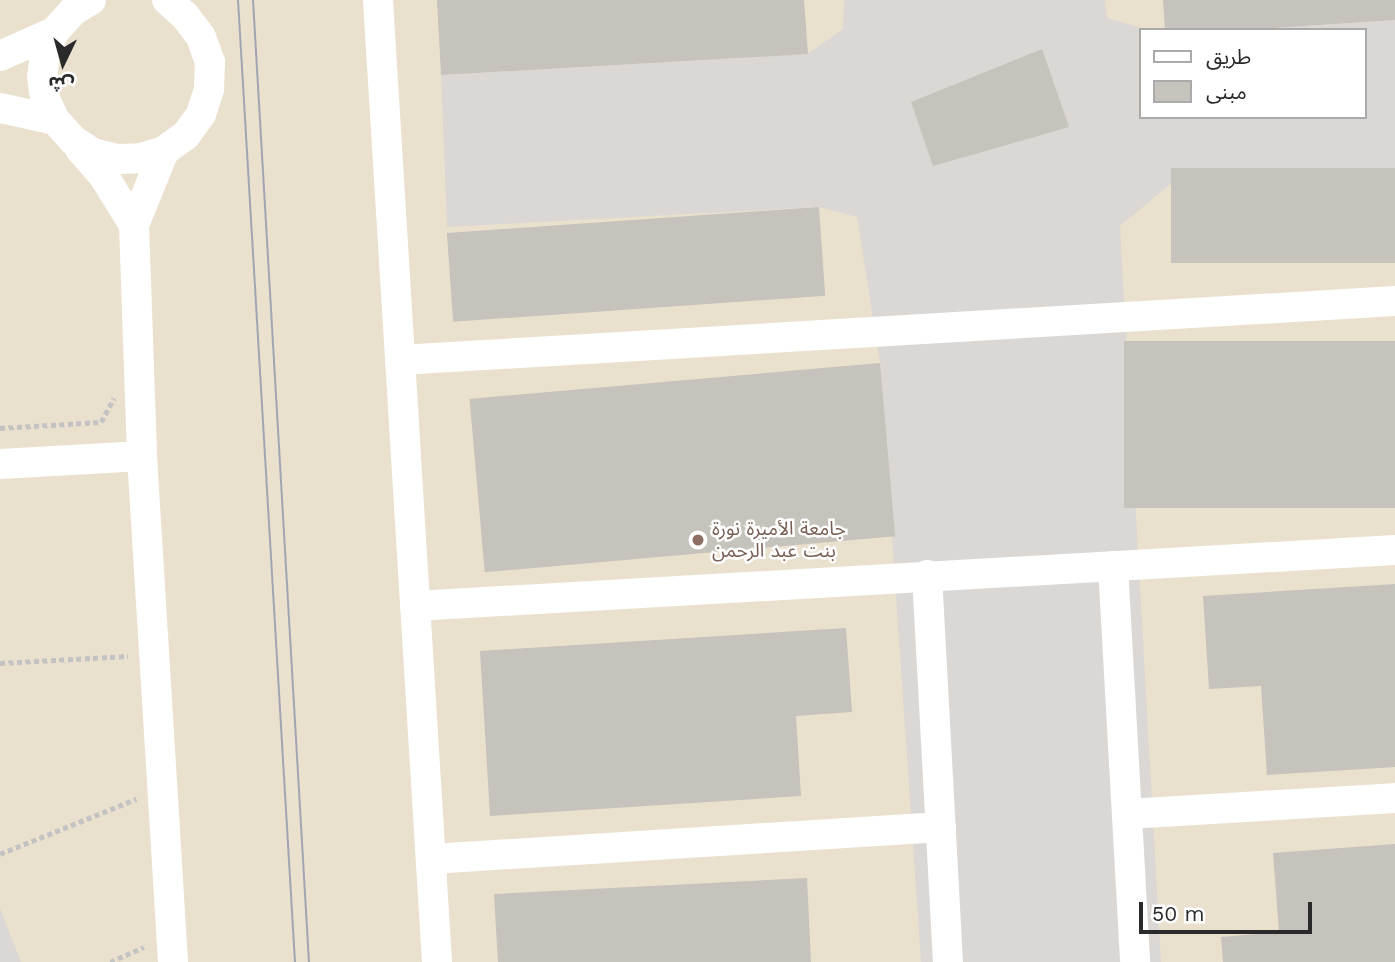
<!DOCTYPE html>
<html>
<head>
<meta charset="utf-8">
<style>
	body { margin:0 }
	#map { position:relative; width:1395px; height:962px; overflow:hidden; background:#eae4dd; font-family:"Work Sans","Noto Sans Arabic",sans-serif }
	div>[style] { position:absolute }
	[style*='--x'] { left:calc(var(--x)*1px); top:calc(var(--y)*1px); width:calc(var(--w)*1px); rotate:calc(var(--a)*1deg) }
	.education>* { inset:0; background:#eae0ce }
	.plaza>* { inset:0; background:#dbd7d4 }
	.building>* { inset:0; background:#c6c2bc; transform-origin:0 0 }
	.path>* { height:4.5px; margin-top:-2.25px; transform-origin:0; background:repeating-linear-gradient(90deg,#c3c3c3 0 5px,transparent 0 8.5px) }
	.minor>* { height:30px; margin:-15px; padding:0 15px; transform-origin:15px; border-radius:15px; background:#fff }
	.tram>* { height:2px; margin:-1px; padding:0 1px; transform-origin:1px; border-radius:1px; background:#a1a4b2 }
	.dots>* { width:19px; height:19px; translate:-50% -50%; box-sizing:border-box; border:4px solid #fff; border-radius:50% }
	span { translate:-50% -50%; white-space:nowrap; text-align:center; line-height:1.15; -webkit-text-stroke:5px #fff; paint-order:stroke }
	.education-label { font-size:19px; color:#785e54 }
	.left { translate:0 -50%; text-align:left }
	.legend { position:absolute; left:1139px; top:28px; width:228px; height:91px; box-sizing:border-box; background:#fff; border:2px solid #aaa; margin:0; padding:9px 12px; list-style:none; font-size:21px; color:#2a2a2a }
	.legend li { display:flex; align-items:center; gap:14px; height:35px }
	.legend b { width:35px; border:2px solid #aaa }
	.north { position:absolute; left:28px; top:28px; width:70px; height:70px; -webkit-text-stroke:5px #fff; paint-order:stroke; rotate:185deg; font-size:19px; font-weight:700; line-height:28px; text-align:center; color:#2a2a2a }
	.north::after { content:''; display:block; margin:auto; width:24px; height:32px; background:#2a2a2a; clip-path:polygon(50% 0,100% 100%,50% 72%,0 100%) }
	.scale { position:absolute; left:1139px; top:902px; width:173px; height:32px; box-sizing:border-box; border:4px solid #2a2a2a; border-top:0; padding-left:9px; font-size:21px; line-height:24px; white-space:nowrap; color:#2a2a2a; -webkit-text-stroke:5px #fff; paint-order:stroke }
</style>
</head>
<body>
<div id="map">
	<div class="education">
		<div style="clip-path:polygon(evenodd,0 0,1395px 0,1395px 962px,0 962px,0 0,1141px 30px,1365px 30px,1365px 117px,1141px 117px,1141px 30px)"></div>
	</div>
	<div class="plaza">
		<div style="clip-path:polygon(844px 0,1105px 0,1107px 18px,1149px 30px,1141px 30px,1141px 117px,1365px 117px,1365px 30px,1242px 30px,1395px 20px,1395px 168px,1172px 183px,1120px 226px,1161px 962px,921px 962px,880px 363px,857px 217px,819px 207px,447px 227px,441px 75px,807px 54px,843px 29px)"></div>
		<div style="clip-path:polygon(0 908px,21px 962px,0 962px)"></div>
	</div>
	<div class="building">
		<div style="clip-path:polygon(437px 0,804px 0,808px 54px,441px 75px)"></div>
		<div style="clip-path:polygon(1163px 0,1395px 0,1395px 20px,1242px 30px,1165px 30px)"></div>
		<div style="clip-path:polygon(1042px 49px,1069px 127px,933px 166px,911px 102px)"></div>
		<div style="left:1395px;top:168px;width:95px;height:224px;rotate:90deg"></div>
		<div style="left:819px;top:207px;width:89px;height:373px;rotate:86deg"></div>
		<div style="left:1395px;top:341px;width:167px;height:271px;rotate:90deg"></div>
		<div style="left:880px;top:363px;width:174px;height:412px;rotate:85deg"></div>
		<div style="clip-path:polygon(1395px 584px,1395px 767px,1267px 775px,1261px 686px,1209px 689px,1203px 596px)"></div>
		<div style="clip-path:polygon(846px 628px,852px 712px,796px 716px,801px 796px,490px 816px,480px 651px)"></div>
		<div style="clip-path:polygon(1395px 844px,1395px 962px,1223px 962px,1221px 937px,1279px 932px,1273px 853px)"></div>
		<div style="clip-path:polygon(807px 878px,811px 962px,498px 962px,494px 894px)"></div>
	</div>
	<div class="path">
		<div style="--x:0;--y:428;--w:101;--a:-3.4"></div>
		<div style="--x:101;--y:422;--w:27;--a:-62"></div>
		<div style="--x:0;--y:663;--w:128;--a:-3.1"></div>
		<div style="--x:0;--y:854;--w:147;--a:-22"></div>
		<div style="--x:110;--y:962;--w:37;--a:-24"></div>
	</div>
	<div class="minor">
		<div style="--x:91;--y:0;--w:21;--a:149"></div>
		<div style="--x:73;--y:11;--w:28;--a:132"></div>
		<div style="--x:54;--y:32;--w:24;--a:112"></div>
		<div style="--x:45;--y:54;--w:23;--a:97"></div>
		<div style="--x:42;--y:77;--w:22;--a:82"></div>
		<div style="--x:45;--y:99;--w:23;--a:65"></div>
		<div style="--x:55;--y:120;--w:27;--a:48"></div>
		<div style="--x:73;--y:140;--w:24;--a:33"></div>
		<div style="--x:93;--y:153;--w:25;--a:14"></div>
		<div style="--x:117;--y:159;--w:24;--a:-2"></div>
		<div style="--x:141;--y:158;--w:24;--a:-17"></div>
		<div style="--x:164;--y:151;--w:27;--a:-36"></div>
		<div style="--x:186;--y:135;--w:26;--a:-54"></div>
		<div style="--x:201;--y:114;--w:26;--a:-72"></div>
		<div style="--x:209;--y:89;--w:27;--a:-88"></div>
		<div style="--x:210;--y:62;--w:27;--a:-110"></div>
		<div style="--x:201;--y:37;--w:26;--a:-127"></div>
		<div style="--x:185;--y:16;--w:24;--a:-138"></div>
		<div style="--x:378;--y:0;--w:964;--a:86.49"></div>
		<div style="--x:0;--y:56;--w:59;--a:-24"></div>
		<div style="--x:0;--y:108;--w:56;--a:12.3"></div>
		<div style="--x:80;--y:149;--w:38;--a:49"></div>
		<div style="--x:105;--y:178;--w:55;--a:58.3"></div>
		<div style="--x:164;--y:151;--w:80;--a:112.1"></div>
		<div style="--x:134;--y:225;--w:231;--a:88"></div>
		<div style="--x:142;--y:456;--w:507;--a:86.49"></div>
		<div style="--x:400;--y:360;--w:997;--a:-3.39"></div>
		<div style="--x:0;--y:464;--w:142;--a:-3.2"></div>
		<div style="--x:1113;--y:566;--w:397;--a:86.8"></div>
		<div style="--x:927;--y:575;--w:388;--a:86.9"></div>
		<div style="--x:415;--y:606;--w:982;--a:-3.27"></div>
		<div style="--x:1127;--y:814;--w:268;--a:-3.4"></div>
		<div style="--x:431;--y:859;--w:511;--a:-3.59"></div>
	</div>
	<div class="tram">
		<div style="--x:238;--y:0;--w:964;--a:86.61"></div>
		<div style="--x:253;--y:0;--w:964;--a:86.67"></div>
	</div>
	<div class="dots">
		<div style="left:698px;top:540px;background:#8d6e63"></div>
	</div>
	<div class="education-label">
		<span class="left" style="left:712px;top:540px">جامعة الأميرة نورة<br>بنت عبد الرحمن</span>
	</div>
	<ul class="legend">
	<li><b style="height:9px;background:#fff"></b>طريق</li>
	<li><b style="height:19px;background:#c6c2bc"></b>مبنى</li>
	</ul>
	<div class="north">ش</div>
	<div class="scale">50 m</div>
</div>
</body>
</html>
